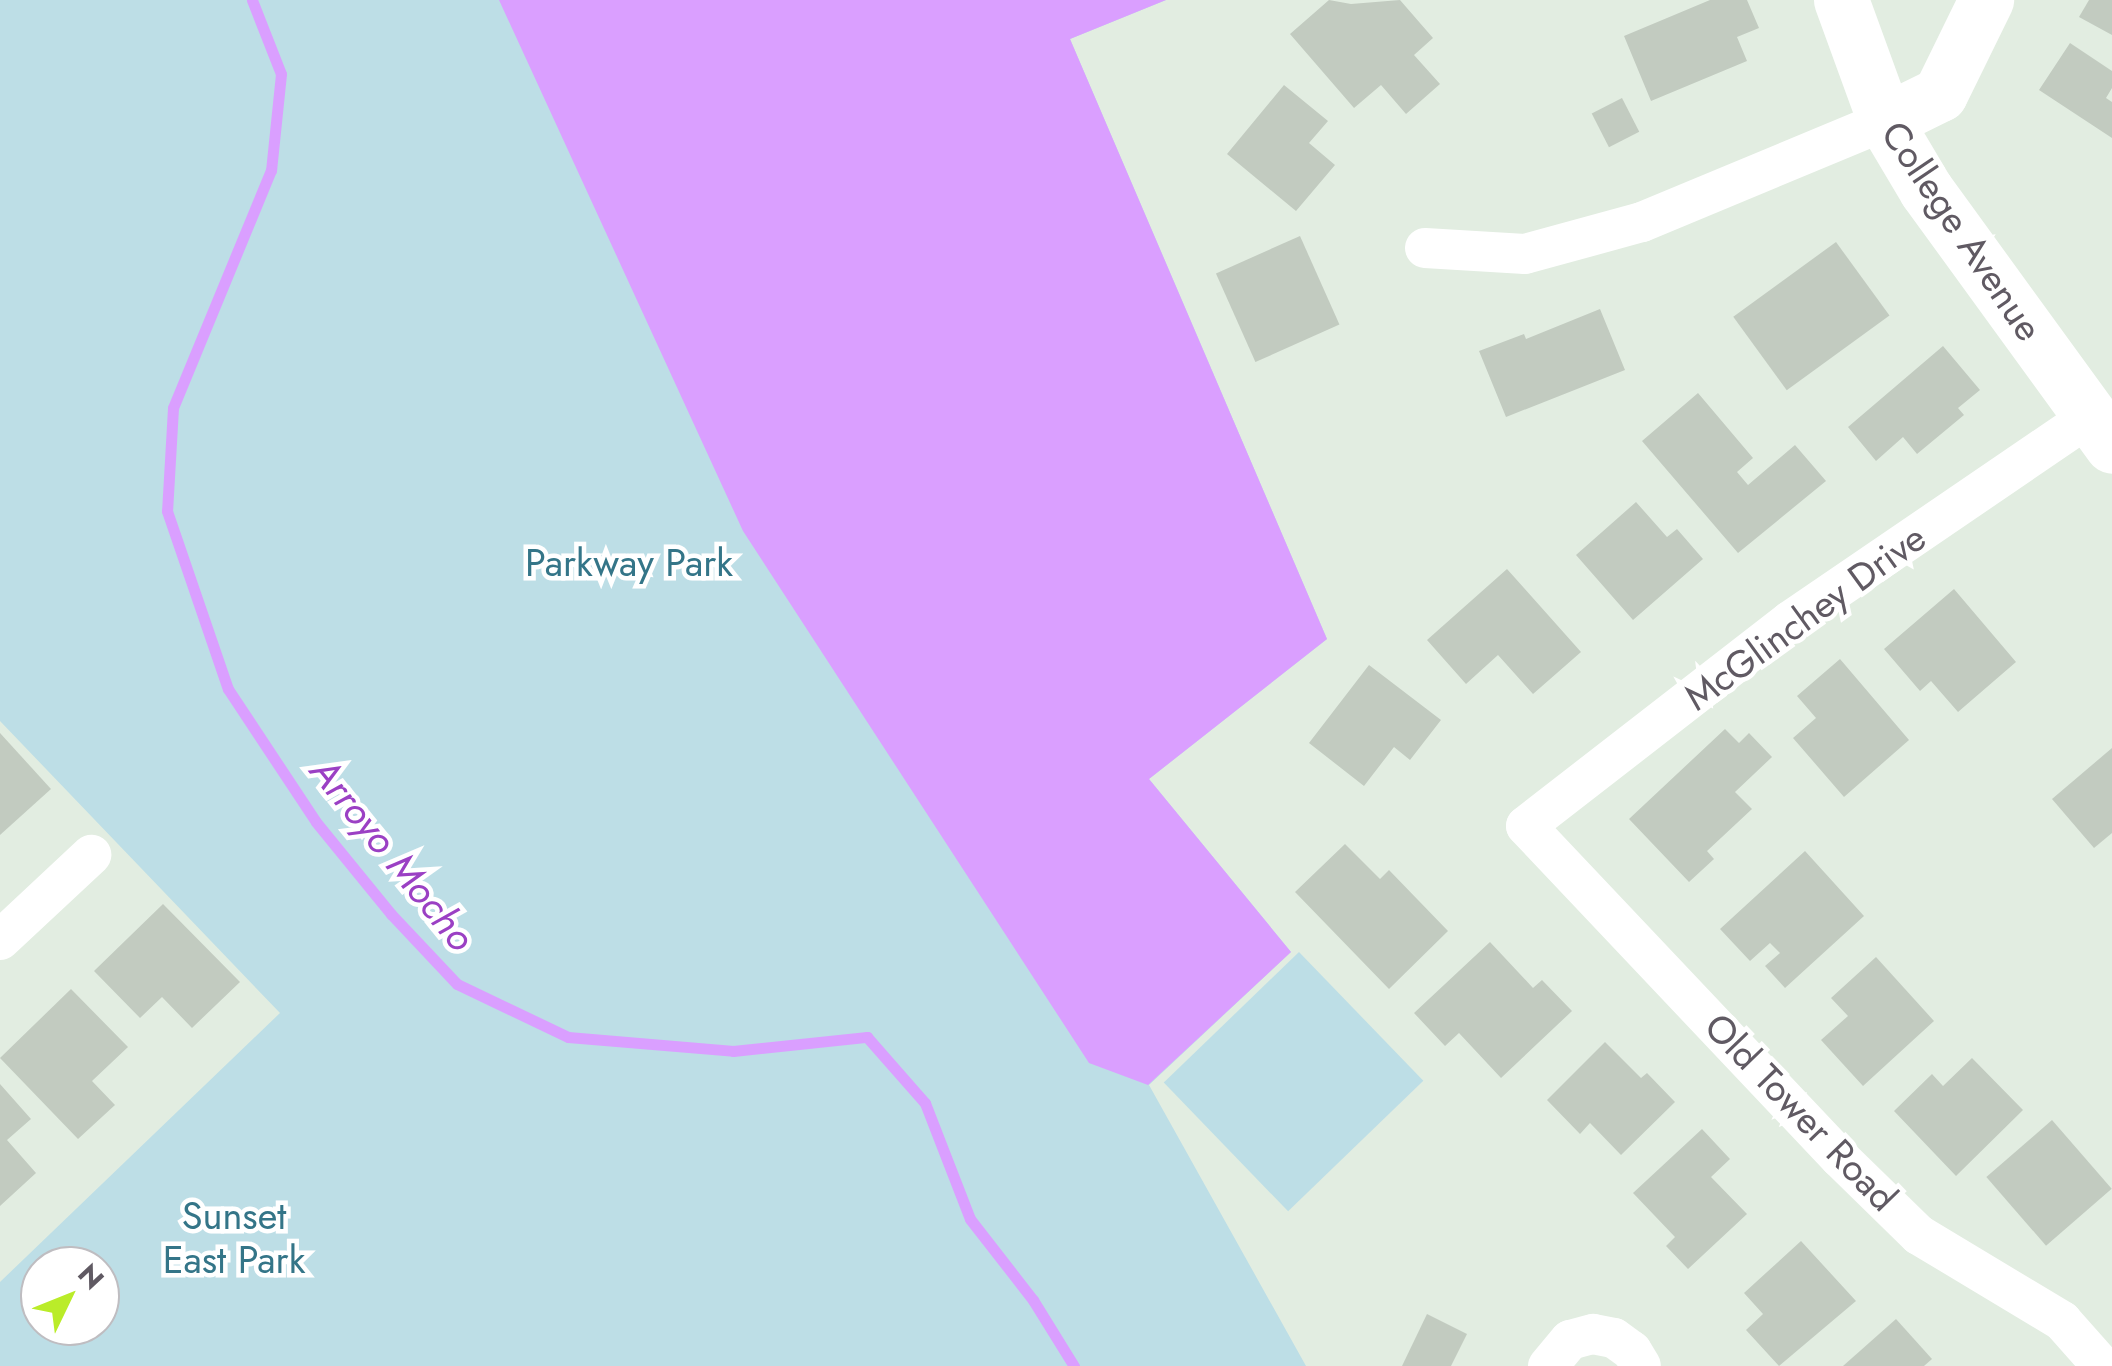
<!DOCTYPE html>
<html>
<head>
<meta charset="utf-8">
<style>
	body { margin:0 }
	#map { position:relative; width:2112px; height:1366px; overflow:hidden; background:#e2ede1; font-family:Jost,sans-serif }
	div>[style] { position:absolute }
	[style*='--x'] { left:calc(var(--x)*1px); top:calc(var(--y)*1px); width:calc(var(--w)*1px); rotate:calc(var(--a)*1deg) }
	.green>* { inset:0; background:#bddee6; transform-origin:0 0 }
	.water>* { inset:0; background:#da9fff }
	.stream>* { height:11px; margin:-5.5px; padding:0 5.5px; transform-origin:5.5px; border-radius:5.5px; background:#da9fff }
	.building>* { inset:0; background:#c2cbc0; transform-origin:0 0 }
	.street>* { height:40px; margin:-20px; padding:0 20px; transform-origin:20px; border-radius:20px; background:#fff }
	.secondary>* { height:55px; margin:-27.5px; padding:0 27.5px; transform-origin:27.5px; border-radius:27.5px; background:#fff }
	span { translate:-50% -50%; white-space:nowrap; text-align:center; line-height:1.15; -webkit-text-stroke:9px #fff; paint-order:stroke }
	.street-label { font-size:38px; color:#605a63 }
	.park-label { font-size:38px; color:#347588 }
	.water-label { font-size:40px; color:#9b40c4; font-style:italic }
	.north { position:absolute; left:20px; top:1246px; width:100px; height:100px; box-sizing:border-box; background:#fff; border:2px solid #bfbdc1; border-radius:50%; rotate:47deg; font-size:28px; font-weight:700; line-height:40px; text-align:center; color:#605a63 }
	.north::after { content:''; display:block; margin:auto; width:35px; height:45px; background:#baec29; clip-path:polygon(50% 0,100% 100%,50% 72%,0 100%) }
</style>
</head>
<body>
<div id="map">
	<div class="green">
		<div style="clip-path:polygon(evenodd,0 0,1166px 0,1070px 39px,1327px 639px,1149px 779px,1291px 952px,1149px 1085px,1306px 1366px,0 1366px,0 1282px,280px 1013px,0 721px,0 0,40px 1266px,100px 1266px,100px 1326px,40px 1326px,40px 1266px)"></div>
		<div style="left:1299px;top:952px;width:179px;height:188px;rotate:46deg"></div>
	</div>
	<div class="water">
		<div style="clip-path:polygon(499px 0,1166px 0,1070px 39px,1327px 639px,1149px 779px,1291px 952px,1148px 1085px,1089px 1063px,743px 531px)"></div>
	</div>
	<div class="stream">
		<div style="--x:252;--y:0;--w:79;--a:68.6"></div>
		<div style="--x:281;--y:74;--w:97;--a:95.9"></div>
		<div style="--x:271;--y:170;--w:257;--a:112.4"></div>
		<div style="--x:173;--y:408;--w:103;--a:93.3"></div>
		<div style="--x:167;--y:511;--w:188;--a:71.1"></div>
		<div style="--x:228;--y:689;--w:159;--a:56.5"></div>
		<div style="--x:316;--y:822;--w:119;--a:50.8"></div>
		<div style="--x:391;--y:914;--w:96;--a:46.7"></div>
		<div style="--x:457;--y:984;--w:123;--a:25.5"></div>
		<div style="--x:568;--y:1037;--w:166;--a:4.8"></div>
		<div style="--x:733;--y:1051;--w:135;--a:-6"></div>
		<div style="--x:867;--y:1037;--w:88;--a:48.7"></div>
		<div style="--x:925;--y:1103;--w:124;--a:68.8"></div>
		<div style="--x:970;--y:1219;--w:103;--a:52.1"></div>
		<div style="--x:1033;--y:1300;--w:78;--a:58.2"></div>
	</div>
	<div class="building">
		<div style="clip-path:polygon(1329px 0,1351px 4px,1400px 0,1433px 38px,1414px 55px,1440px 84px,1406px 114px,1381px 85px,1354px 108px,1290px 34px)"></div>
		<div style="clip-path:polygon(1710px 0,1747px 0,1759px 28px,1737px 37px,1747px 61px,1651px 101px,1624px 36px)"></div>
		<div style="clip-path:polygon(2089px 0,2112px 0,2112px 35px,2079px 17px)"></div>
		<div style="clip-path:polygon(2070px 43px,2112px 71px,2112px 88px,2106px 98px,2112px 102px,2112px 138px,2039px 90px)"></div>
		<div style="clip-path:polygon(1284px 85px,1328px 121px,1309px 143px,1335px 165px,1296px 211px,1227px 154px)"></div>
		<div style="left:1622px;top:98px;width:38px;height:34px;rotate:63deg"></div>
		<div style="left:1300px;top:236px;width:97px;height:92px;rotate:66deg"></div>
		<div style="left:1836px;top:242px;width:91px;height:127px;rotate:54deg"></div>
		<div style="clip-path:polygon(1600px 309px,1625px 370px,1506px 417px,1479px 351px,1524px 334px,1526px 339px)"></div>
		<div style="clip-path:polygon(1943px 346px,1980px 390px,1958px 408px,1964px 415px,1917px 454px,1903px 437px,1876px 461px,1848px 427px)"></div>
		<div style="clip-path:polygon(1698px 393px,1753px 458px,1737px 472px,1748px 485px,1795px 445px,1826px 481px,1738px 553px,1642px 441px)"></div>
		<div style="clip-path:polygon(1636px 502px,1667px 537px,1677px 529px,1703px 559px,1633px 620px,1576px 555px)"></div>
		<div style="clip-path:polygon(1507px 569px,1581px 652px,1533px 694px,1498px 655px,1466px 684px,1427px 640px)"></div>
		<div style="clip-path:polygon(1954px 589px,2016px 662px,1958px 712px,1931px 681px,1920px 691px,1884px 649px)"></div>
		<div style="clip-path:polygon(1840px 659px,1909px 740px,1844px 797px,1793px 738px,1816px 718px,1797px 696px)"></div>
		<div style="clip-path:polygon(1369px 665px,1441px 720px,1410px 760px,1394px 747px,1364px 786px,1309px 743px)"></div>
		<div style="clip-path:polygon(1725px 729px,1739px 743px,1749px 733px,1772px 757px,1735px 792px,1752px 809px,1707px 851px,1714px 859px,1689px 882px,1629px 819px)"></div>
		<div style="clip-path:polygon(0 733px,51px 789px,0 835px)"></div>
		<div style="clip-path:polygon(2112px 748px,2112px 833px,2094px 848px,2052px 799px)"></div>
		<div style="clip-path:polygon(1345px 844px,1380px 879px,1389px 870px,1448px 931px,1389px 989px,1295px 892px)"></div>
		<div style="clip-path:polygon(1805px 851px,1864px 916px,1785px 988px,1765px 966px,1780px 953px,1770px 943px,1750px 961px,1720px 929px)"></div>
		<div style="clip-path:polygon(163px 904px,240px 982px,192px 1028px,162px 997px,140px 1018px,94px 971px)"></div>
		<div style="clip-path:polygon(1490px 942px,1533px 988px,1542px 980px,1572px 1011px,1501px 1078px,1459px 1033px,1445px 1046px,1414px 1013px)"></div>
		<div style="clip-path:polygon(1876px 957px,1934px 1021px,1863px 1086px,1821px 1040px,1848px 1016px,1831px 998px)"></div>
		<div style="clip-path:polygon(71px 989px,128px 1047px,92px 1081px,115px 1105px,78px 1139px,0 1058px)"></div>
		<div style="clip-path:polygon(1605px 1042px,1641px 1078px,1647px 1073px,1675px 1102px,1621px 1155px,1590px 1123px,1580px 1134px,1547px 1100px)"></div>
		<div style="clip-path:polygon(1972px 1058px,2023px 1110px,1956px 1176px,1894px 1111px,1932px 1074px,1943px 1086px)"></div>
		<div style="clip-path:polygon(0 1084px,31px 1119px,7px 1140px,36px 1173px,0 1206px)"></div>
		<div style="left:2052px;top:1120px;width:91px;height:87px;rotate:49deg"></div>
		<div style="clip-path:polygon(1702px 1129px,1730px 1159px,1711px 1177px,1747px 1214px,1688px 1269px,1666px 1246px,1675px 1237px,1633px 1193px)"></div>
		<div style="clip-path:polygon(1801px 1241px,1856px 1301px,1779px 1366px,1746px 1330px,1763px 1314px,1744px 1293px)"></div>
		<div style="clip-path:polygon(1427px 1314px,1467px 1334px,1451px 1366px,1402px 1366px)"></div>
		<div style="clip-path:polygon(1896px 1319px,1932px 1359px,1924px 1366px,1843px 1366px)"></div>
	</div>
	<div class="street">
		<div style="--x:1425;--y:248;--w:100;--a:3.4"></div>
		<div style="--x:1525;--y:254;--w:121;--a:-15.3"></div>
		<div style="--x:1642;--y:222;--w:263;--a:-22.6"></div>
		<div style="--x:2089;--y:417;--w:362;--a:145.7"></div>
		<div style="--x:1790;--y:621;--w:334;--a:142.2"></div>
		<div style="--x:1526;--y:826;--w:457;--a:46.6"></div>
		<div style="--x:1840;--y:1158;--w:110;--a:44.3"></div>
		<div style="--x:1919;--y:1235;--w:167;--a:31"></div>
		<div style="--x:2062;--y:1321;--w:60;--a:48.4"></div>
		<div style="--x:0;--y:940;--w:125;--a:-43"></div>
		<div style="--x:1548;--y:1366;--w:34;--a:-50"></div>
		<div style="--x:1570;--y:1340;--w:24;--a:-15"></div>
		<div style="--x:1593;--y:1334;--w:21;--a:11"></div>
		<div style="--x:1614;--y:1338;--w:22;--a:36"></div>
		<div style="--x:1632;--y:1351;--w:17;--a:59"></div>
	</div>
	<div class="secondary">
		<div style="--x:1841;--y:0;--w:129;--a:70"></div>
		<div style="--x:1885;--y:121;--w:80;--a:59.3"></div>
		<div style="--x:1926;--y:190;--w:316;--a:54"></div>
		<div style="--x:1885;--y:121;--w:61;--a:-26.1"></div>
		<div style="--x:1940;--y:94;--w:105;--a:-63.9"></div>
	</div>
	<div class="street-label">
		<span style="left:1962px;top:231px;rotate:56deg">College Avenue</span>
		<span style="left:1805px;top:617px;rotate:-36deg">McGlinchey Drive</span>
		<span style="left:1801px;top:1112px;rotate:46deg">Old Tower Road</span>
	</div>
	<div class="park-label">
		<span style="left:629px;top:563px">Parkway Park</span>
		<span style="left:234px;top:1238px">Sunset<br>East Park</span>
	</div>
	<div class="water-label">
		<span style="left:393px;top:854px;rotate:51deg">Arroyo Mocho</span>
	</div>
	<div class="north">N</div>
</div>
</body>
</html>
